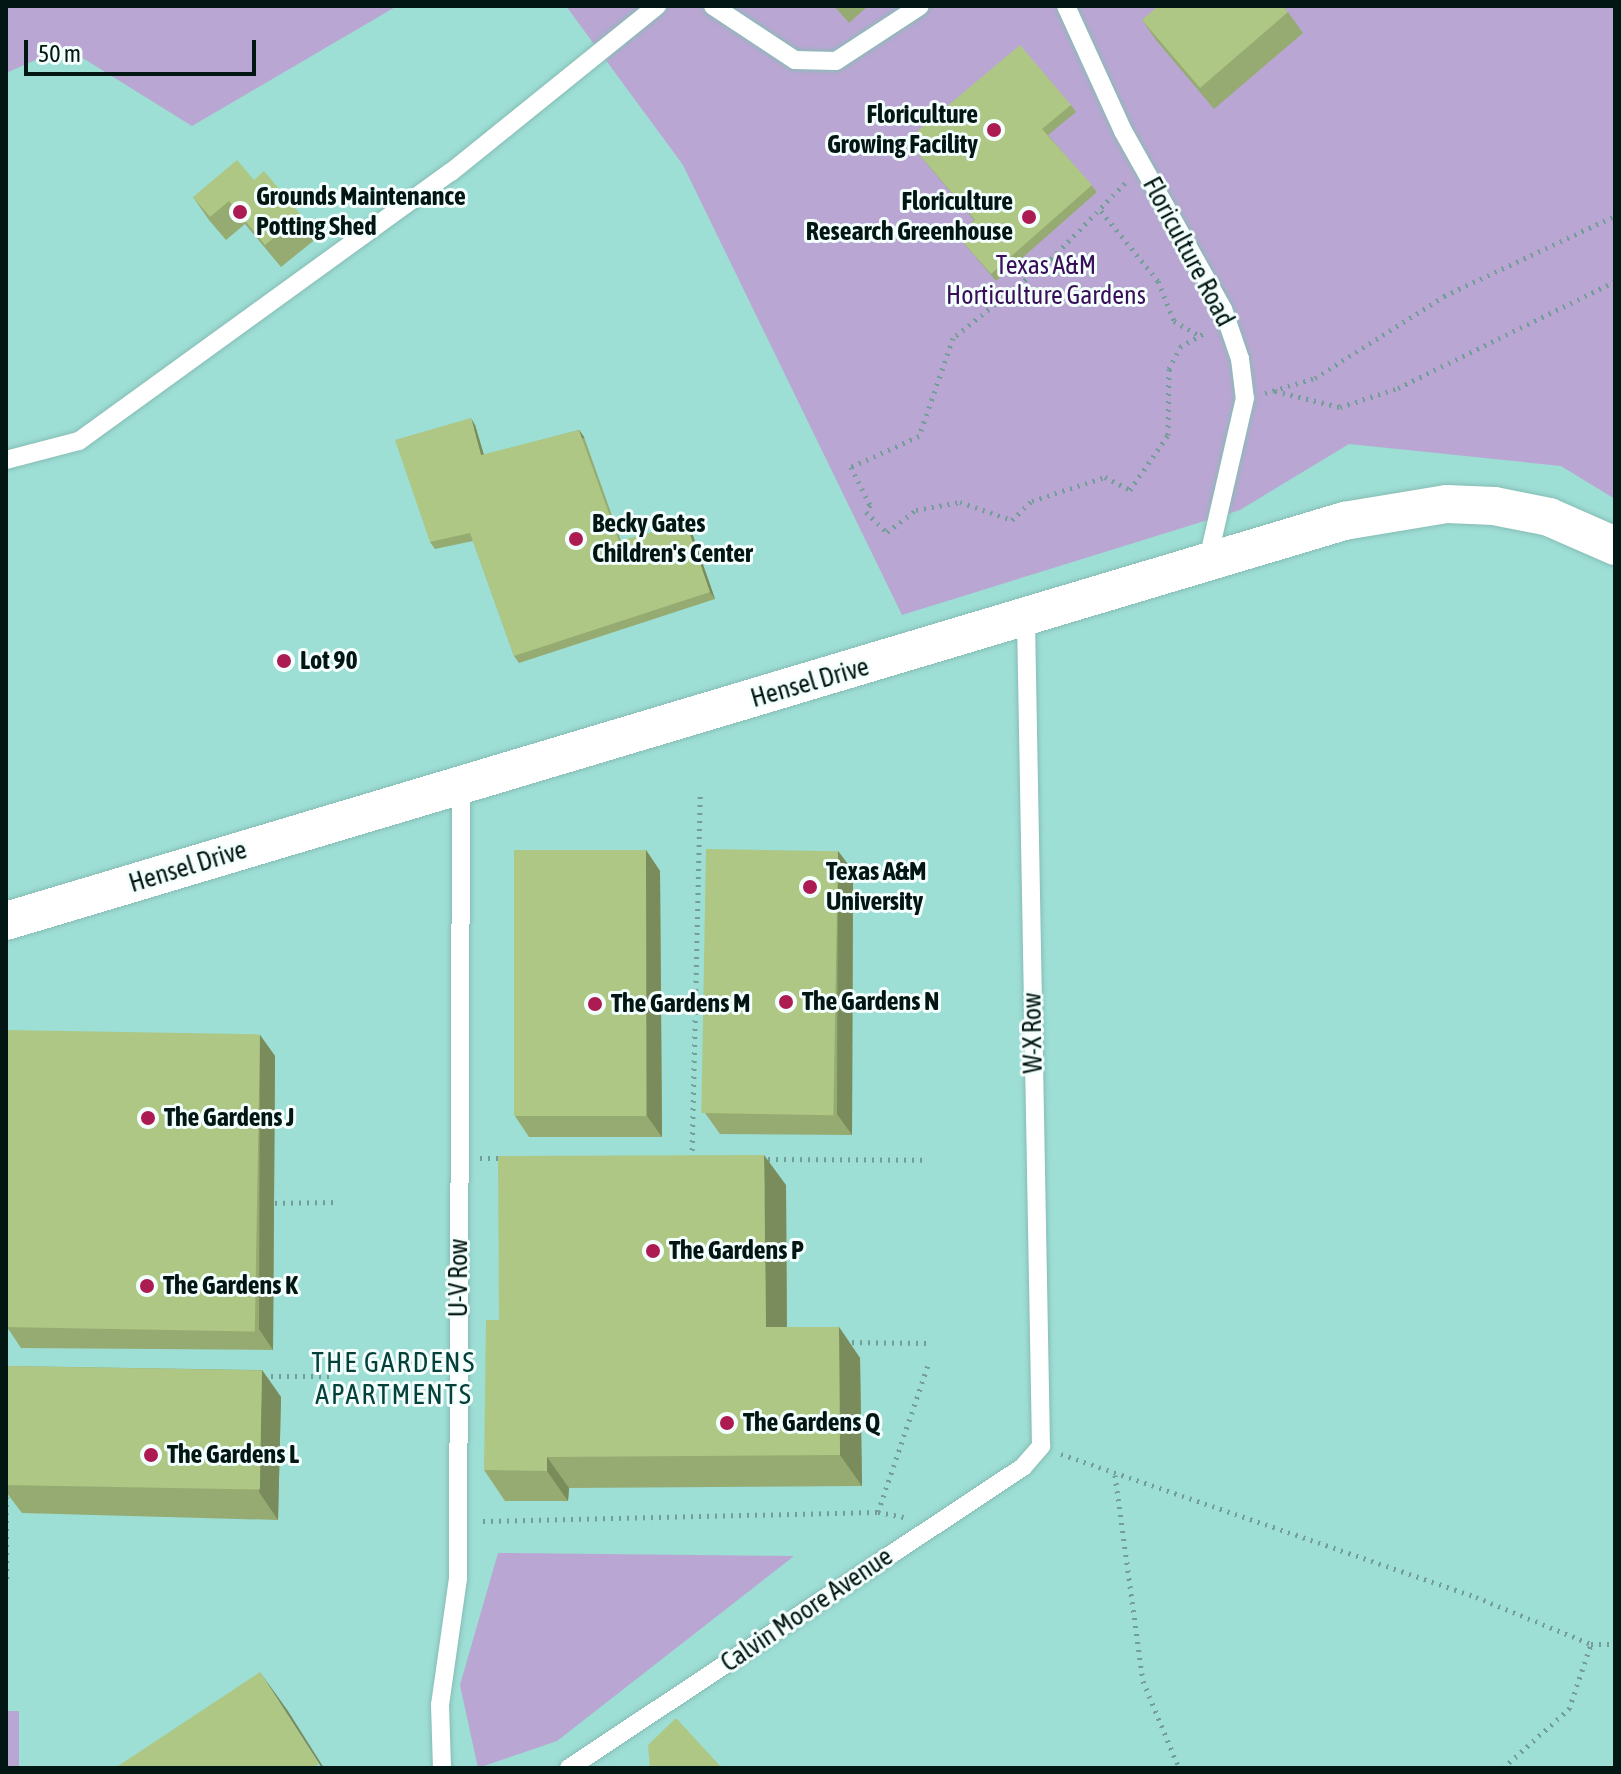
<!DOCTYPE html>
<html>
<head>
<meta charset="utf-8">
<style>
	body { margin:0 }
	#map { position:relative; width:1621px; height:1774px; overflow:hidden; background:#b1e8e0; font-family:"Asap Condensed",sans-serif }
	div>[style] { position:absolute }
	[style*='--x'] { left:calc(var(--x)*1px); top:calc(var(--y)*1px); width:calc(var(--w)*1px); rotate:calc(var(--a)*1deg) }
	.built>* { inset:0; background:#9dded5; transform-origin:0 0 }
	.green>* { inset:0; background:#baa6d3; transform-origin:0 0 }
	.path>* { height:5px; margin-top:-2.5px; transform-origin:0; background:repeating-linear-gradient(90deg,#739e98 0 2px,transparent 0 8px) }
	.roads { filter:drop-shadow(0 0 2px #86bcb4) drop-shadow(0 0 2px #86bcb4) }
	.lane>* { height:18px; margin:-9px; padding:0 9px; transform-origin:9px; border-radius:9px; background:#fff }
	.street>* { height:38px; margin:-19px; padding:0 19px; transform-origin:19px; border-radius:19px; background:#fff }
	.wall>* { inset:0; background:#96ab72 }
	.shaded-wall>* { inset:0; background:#7a8b5c; transform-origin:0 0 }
	.building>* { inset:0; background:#aec784; transform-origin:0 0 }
	.dots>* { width:22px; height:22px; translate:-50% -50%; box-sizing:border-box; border:4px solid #f4fffd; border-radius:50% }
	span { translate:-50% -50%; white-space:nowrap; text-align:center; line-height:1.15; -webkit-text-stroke:6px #f4fffd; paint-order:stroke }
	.poi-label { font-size:26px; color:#021714; font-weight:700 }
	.right { translate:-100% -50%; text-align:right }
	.left { translate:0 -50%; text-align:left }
	.street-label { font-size:26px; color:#021714 }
	.park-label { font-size:26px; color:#390f59 }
	.neighbourhood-label { font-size:28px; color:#05413b; letter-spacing:2px }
	.frame { position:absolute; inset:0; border:8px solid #021714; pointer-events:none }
	.scale { position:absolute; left:24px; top:40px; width:232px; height:36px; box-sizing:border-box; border:4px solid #021714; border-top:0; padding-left:10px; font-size:24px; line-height:28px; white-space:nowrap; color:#021714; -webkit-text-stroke:6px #f4fffd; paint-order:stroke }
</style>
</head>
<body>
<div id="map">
	<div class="built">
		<div style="left:6px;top:6px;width:1609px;height:1762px"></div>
	</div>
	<div class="green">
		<div style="clip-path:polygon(6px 6px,397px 6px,192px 126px,65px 47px,6px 73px)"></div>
		<div style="clip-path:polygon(566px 6px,1615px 6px,1615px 499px,1561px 466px,1349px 444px,1240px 510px,902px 615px,683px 165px)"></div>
		<div style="clip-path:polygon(498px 1553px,794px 1556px,557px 1741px,478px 1768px,460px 1685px)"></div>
		<div style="left:6px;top:1711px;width:13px;height:57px"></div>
	</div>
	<div class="path">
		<div style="--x:1125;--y:183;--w:106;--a:134.2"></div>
		<div style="--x:1051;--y:259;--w:126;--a:141.1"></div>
		<div style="--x:953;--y:338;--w:104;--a:109.1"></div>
		<div style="--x:919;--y:436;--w:75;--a:155.5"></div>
		<div style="--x:851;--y:467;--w:42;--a:63.4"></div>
		<div style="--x:870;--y:505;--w:8;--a:120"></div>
		<div style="--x:866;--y:512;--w:29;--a:44"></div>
		<div style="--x:887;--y:532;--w:36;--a:-37"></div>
		<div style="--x:916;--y:510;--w:45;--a:-10.3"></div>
		<div style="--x:960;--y:502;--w:55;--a:19.1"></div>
		<div style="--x:1012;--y:520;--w:28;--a:-44"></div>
		<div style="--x:1032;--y:501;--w:77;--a:-18.2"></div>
		<div style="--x:1105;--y:477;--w:28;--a:27"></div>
		<div style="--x:1130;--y:490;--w:67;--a:-55.4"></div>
		<div style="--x:1168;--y:435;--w:66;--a:-89.1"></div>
		<div style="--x:1169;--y:369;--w:25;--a:-63"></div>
		<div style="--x:1180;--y:347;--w:30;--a:-30"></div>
		<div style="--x:1101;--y:211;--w:90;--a:50.8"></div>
		<div style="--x:1158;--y:281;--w:43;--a:68.2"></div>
		<div style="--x:1174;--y:321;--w:28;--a:30"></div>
		<div style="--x:1275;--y:391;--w:67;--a:13.8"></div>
		<div style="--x:1340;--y:407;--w:61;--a:-18.1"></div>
		<div style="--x:1398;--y:388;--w:242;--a:-26.2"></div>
		<div style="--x:1265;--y:393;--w:52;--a:-16.7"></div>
		<div style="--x:1315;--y:378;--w:153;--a:-32.4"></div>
		<div style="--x:1444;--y:296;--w:189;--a:-25.1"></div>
		<div style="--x:480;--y:1158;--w:22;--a:0"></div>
		<div style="--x:692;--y:1158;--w:364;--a:-88.7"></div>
		<div style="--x:760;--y:1159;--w:164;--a:0.3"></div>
		<div style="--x:267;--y:1203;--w:72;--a:-0.8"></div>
		<div style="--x:844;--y:1342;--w:84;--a:0.7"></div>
		<div style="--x:263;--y:1376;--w:72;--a:0"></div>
		<div style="--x:1061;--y:1454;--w:439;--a:19"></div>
		<div style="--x:1476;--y:1597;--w:124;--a:22.2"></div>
		<div style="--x:1591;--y:1644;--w:24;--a:0"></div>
		<div style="--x:1115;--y:1475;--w:208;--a:82.3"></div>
		<div style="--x:1143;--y:1681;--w:94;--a:67.5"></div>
		<div style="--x:6;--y:1489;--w:91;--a:89.4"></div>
		<div style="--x:878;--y:1512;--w:158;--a:-71.2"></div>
		<div style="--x:483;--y:1521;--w:395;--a:-1.3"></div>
		<div style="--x:878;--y:1512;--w:26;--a:11"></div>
		<div style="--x:1503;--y:1768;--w:89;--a:-41.8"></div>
		<div style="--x:1569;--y:1709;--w:69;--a:-71.3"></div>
	</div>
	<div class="roads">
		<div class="lane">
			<div style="--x:713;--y:6;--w:98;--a:33.4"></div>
			<div style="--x:795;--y:60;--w:41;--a:1.4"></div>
			<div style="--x:836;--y:61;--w:100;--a:-33.2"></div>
			<div style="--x:1066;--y:6;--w:137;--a:65.5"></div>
			<div style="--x:1123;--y:131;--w:204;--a:60.7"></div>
			<div style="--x:1223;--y:309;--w:53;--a:71.2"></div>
			<div style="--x:1240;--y:359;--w:39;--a:83"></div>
			<div style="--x:1245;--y:398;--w:165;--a:102.9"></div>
			<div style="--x:6;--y:460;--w:75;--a:-14.6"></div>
			<div style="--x:79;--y:441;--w:459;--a:-35.9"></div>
			<div style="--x:451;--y:172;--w:265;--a:-38.9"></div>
			<div style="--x:442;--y:1768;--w:63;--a:-91.8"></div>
			<div style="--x:440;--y:1705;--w:127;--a:-81.9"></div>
			<div style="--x:458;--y:1579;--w:793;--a:-89.78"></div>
			<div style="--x:569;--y:1768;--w:545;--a:-33.54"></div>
			<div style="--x:1023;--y:1467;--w:28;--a:-49"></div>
			<div style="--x:1041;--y:1446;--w:827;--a:-91.04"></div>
		</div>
		<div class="street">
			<div style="--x:6;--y:921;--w:1397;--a:-16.64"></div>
			<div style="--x:1344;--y:521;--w:104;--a:-9.4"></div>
			<div style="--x:1447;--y:504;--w:47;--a:2.4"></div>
			<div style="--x:1494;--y:506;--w:56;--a:11.3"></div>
			<div style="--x:1549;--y:517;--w:72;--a:23.7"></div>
		</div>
	</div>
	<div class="wall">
		<div style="clip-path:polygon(834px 6px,868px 6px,849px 23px)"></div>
		<div style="clip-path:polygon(1288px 12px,1303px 33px,1214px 109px,1156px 40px,1142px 20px)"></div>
		<div style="clip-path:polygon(1071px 105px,1076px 112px,1048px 135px,1097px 192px,996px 281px,957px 235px,974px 220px,907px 140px)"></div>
		<div style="clip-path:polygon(254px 180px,301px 215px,317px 238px,281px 267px,245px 224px,226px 240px,209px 220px,193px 197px)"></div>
		<div style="clip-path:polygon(475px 425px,484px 455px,579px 430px,584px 437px,621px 541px,686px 523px,691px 530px,715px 599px,519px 663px,514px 656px,473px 541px,435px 549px,430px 542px)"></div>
		<div style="clip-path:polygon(646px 850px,660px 871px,662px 1137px,529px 1137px,515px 1116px)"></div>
		<div style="clip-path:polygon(838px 851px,853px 871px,852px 1135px,720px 1134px,705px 1113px)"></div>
		<div style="clip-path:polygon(260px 1035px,275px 1056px,273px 1350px,21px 1348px,7px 1327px)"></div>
		<div style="clip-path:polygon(786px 1185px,787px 1327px,839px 1327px,860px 1358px,862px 1486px,569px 1488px,568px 1501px,505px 1501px,484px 1470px,499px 1320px)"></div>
		<div style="clip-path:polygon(6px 1366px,262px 1370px,281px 1397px,278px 1520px,22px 1513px,6px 1492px)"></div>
	</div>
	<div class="shaded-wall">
		<div style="clip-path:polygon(471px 418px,475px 425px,486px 462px,481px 455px)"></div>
		<div style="left:579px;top:430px;width:9px;height:118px;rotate:54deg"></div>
		<div style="clip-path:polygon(686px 523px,691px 530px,715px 599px,710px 592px)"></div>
		<div style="clip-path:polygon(646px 850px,660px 871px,662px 1137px,647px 1116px)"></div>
		<div style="clip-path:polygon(838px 851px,853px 871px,852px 1135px,837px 1114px)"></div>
		<div style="clip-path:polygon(260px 1035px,275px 1056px,273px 1350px,259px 1329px)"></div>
		<div style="clip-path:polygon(764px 1155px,786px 1185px,787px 1358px,766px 1327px)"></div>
		<div style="clip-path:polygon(839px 1327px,860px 1358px,862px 1486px,840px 1455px)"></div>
		<div style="clip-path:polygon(262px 1370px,281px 1397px,278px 1520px,259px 1492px)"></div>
		<div style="clip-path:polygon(547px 1457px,569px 1488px,568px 1501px,547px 1471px)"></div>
		<div style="clip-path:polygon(260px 1672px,288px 1711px,324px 1768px,322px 1768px)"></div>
	</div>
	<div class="building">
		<div style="clip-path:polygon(1158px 6px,1283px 6px,1288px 12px,1200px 88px,1142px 20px)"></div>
		<div style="clip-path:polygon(1020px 45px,1071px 105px,1042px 129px,1092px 185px,991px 274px,957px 235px,975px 220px,907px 140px)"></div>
		<div style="clip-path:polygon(237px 160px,254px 180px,264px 171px,301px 215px,265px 245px,229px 201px,210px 217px,193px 197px)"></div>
		<div style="clip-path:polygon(471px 418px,481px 455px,579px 430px,619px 541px,686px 523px,710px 592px,514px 656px,470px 533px,430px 542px,395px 440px)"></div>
		<div style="left:706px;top:849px;width:132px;height:264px;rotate:1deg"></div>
		<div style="left:514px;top:850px;width:132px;height:266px"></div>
		<div style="left:6px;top:1030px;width:254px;height:297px;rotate:1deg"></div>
		<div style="clip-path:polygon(764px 1155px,766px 1327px,839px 1327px,840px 1455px,547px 1457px,547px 1471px,484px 1470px,486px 1320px,499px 1320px,498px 1156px)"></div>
		<div style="left:6px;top:1366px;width:256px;height:119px;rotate:1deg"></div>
		<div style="clip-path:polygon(260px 1672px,319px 1764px,312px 1768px,115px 1768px)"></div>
		<div style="clip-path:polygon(676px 1718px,722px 1768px,650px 1768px,648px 1745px)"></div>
	</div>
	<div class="dots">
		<div style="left:994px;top:130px;background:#ac1b52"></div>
		<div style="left:240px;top:212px;background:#ac1b52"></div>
		<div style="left:1029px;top:217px;background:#ac1b52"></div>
		<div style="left:576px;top:539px;background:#ac1b52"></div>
		<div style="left:284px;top:661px;background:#ac1b52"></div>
		<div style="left:810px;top:887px;background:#ac1b52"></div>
		<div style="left:786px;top:1002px;background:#ac1b52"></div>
		<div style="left:595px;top:1004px;background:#ac1b52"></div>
		<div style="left:148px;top:1118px;background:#ac1b52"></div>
		<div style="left:653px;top:1251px;background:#ac1b52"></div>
		<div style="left:147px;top:1286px;background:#ac1b52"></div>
		<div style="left:727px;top:1423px;background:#ac1b52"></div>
		<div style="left:151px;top:1455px;background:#ac1b52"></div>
	</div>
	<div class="poi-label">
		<span class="right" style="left:978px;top:130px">Floriculture<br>Growing Facility</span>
		<span class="left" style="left:256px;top:212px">Grounds Maintenance<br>Potting Shed</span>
		<span class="right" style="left:1013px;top:217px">Floriculture<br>Research Greenhouse</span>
		<span class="left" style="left:592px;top:539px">Becky Gates<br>Children's Center</span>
		<span class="left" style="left:300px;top:661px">Lot 90</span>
		<span class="left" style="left:826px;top:887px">Texas A&amp;M<br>University</span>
		<span class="left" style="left:802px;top:1002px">The Gardens N</span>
		<span class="left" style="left:611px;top:1004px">The Gardens M</span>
		<span class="left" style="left:164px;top:1118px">The Gardens J</span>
		<span class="left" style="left:669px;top:1251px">The Gardens P</span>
		<span class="left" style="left:163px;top:1286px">The Gardens K</span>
		<span class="left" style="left:743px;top:1423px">The Gardens Q</span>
		<span class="left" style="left:167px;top:1455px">The Gardens L</span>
	</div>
	<div class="street-label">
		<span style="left:1188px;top:252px;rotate:62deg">Floriculture Road</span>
		<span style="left:810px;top:683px;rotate:-16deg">Hensel Drive</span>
		<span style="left:188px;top:867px;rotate:-17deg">Hensel Drive</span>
		<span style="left:1033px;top:1033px;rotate:-91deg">W-X Row</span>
		<span style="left:459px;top:1278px;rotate:-90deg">U-V Row</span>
		<span style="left:807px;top:1610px;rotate:-34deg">Calvin Moore Avenue</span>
	</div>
	<div class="park-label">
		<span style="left:1046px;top:281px">Texas A&amp;M<br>Horticulture Gardens</span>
	</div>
	<div class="neighbourhood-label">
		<span style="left:394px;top:1378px">THE GARDENS<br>APARTMENTS</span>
	</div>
	<div class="frame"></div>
	<div class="scale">50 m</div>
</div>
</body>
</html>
